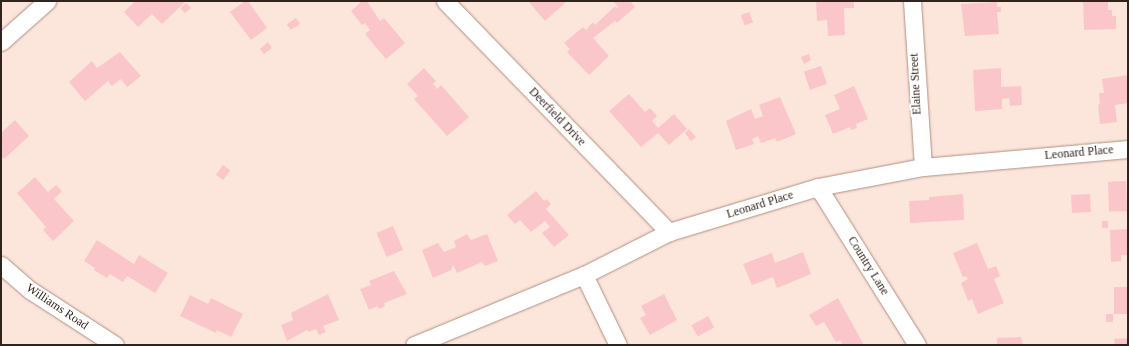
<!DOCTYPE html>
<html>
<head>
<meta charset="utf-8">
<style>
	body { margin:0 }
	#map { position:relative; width:1129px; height:346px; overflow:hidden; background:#fce5db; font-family:Georgia,serif }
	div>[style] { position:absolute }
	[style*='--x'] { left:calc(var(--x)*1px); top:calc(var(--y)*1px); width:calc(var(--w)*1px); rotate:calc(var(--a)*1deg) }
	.building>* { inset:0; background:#fbc6ca; transform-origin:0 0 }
	.roads { filter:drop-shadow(0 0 1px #b28f80) drop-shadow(0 0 1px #b28f80) }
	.minor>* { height:17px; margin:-8.5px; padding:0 8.5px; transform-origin:8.5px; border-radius:8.5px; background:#fff }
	span { translate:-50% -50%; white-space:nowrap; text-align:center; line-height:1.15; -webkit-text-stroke:4px #fff; paint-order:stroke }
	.street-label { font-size:12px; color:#31231d }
	.frame { position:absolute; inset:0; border:2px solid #31231d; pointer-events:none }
</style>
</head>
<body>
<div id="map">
	<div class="building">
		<div style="clip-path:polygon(135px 1px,186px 1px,162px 24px,152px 14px,138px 27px,124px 12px)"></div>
		<div style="clip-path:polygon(245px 1px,248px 1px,267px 28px,251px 40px,230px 12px)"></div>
		<div style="clip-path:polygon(362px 1px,367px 1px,380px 21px,384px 18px,405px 43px,386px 59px,365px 34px,370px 30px,365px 23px,362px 25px,351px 11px)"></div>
		<div style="clip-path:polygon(528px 1px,564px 1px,565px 3px,545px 21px)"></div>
		<div style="clip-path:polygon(613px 1px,630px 1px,635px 7px,617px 23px,615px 21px,593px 38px,609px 56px,589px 75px,567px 52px,570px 49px,564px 43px,583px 27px,586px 30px,593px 22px,595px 25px,614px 7px,619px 8px)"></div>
		<div style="clip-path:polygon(816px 1px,854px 1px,854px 8px,844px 8px,845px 35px,828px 36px,827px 20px,817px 21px)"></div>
		<div style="clip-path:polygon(1083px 1px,1108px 1px,1108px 10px,1112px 10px,1112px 16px,1116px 16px,1116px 29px,1084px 30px)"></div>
		<div style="clip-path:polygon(997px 2px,997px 7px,1001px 7px,1001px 12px,997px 12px,999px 34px,965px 36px,961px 4px)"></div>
		<div style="clip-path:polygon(186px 3px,191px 8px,185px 13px,180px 8px)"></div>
		<div style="left:749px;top:12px;width:11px;height:9px;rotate:68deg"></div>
		<div style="left:296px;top:18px;width:7px;height:11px;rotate:56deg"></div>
		<div style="clip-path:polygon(268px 42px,272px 48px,264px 54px,260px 49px)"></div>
		<div style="clip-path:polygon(120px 52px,141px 76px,127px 87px,121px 79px,112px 86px,108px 81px,85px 101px,69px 82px,92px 61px,97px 68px)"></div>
		<div style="clip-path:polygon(809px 54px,811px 60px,804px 64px,801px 57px)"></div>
		<div style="left:821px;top:66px;width:19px;height:18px;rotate:72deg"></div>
		<div style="clip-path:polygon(424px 68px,436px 81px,433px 84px,437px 89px,441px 85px,469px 117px,447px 136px,414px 99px,418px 96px,407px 84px)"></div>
		<div style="clip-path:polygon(1001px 68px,1001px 87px,1021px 86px,1022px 105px,1010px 106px,1009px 98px,1002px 99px,1002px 109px,975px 111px,973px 70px)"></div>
		<div style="clip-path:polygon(1128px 75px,1128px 103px,1115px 105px,1117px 122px,1100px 124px,1098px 105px,1100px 104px,1099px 93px,1104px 93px,1102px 79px)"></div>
		<div style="clip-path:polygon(854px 86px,868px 119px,856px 124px,857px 128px,851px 130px,850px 127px,833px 134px,825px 115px,840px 109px,834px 95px)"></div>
		<div style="clip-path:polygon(629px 94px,645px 112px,650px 108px,657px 116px,652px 121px,658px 128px,674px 114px,687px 129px,669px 145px,658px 133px,641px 147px,609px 111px)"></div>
		<div style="clip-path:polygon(780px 97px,796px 134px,777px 142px,775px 138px,761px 143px,758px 136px,752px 139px,754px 144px,736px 150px,726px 121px,751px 109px,755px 119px,763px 116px,759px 105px)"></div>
		<div style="clip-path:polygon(15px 120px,29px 136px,4px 159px,1px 156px,1px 136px,3px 131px)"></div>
		<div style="clip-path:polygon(689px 129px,696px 137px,691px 141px,685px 133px)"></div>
		<div style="left:223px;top:165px;width:9px;height:12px;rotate:36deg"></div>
		<div style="clip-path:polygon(35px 177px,48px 192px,56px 185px,62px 191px,54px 199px,74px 221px,53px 241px,43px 230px,46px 227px,17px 193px)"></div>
		<div style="left:1126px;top:181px;width:30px;height:18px;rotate:88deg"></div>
		<div style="clip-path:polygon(536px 191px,544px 201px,547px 199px,551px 204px,546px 209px,569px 235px,554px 247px,542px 233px,550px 227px,545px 221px,531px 232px,520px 220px,515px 224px,507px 215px)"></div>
		<div style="clip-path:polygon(963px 194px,964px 220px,910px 223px,909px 201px,929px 200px,929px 197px)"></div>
		<div style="left:1090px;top:194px;width:18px;height:19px;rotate:87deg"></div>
		<div style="left:1102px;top:221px;width:6px;height:7px"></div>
		<div style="left:393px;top:226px;width:26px;height:18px;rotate:67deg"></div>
		<div style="clip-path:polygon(1128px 229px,1128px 255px,1121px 255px,1121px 261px,1111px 262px,1110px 230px)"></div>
		<div style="clip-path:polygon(467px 234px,471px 240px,487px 234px,498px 261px,485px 266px,482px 262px,457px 273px,453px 265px,451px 270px,433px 278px,422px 250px,438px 243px,444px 252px,456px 247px,454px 241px)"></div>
		<div style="clip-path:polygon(97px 240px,134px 264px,139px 255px,168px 273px,155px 293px,127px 276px,123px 282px,110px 274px,107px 278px,94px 270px,95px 268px,84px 261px)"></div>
		<div style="clip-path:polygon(977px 243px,988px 269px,996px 266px,1000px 276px,994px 279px,1004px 303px,978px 314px,972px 299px,968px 301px,961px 283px,968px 279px,966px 276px,963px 277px,953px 253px)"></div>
		<div style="clip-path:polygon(803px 252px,811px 274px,777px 288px,773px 277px,752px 285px,743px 264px,772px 253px,775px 263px)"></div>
		<div style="clip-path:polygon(394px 271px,407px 294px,384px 303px,385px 306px,379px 309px,378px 306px,369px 310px,360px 289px,371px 285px,369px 281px)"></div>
		<div style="left:1128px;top:287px;width:27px;height:14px;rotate:90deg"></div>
		<div style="clip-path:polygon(328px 294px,339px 320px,323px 326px,326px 332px,319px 335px,316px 329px,309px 332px,307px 330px,287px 341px,281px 325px,293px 320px,291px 313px)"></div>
		<div style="clip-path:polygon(664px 294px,677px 320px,650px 335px,640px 318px,646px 315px,641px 306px)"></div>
		<div style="clip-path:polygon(190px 295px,208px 304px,211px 298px,243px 314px,231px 337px,217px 330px,216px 333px,180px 316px)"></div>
		<div style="clip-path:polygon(838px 298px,864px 345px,843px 345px,840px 340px,836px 342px,824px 322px,816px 326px,809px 315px)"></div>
		<div style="left:1106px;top:314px;width:7px;height:8px"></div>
		<div style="left:708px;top:316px;width:13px;height:19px;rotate:61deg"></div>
		<div style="clip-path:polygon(1021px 337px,1023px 345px,997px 345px,997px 338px)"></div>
		<div style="clip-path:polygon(1128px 338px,1128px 345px,1115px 345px,1114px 339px)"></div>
	</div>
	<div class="roads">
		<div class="minor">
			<div style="--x:445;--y:1;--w:322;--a:45.9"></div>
			<div style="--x:912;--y:1;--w:166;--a:86.2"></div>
			<div style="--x:1;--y:42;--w:62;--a:-41.7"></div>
			<div style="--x:818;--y:187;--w:186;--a:57.9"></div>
			<div style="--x:1;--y:265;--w:38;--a:41"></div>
			<div style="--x:30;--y:290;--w:101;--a:32.9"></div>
			<div style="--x:584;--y:275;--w:78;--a:64.1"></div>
			<div style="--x:414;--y:345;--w:184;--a:-22.4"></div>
			<div style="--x:584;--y:275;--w:95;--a:-26.8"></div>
			<div style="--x:669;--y:232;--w:156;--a:-16.8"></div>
			<div style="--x:818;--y:187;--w:107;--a:-10.8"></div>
			<div style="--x:923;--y:167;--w:206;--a:-5"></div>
		</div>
	</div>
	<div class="street-label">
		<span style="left:916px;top:84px;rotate:-93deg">Elaine Street</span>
		<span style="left:557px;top:117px;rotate:46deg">Deerfield Drive</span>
		<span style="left:1079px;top:153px;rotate:-5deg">Leonard Place</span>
		<span style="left:760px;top:205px;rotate:-17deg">Leonard Place</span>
		<span style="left:868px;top:266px;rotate:58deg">Country Lane</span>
		<span style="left:57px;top:307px;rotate:34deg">Williams Road</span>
	</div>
	<div class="frame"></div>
</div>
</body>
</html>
